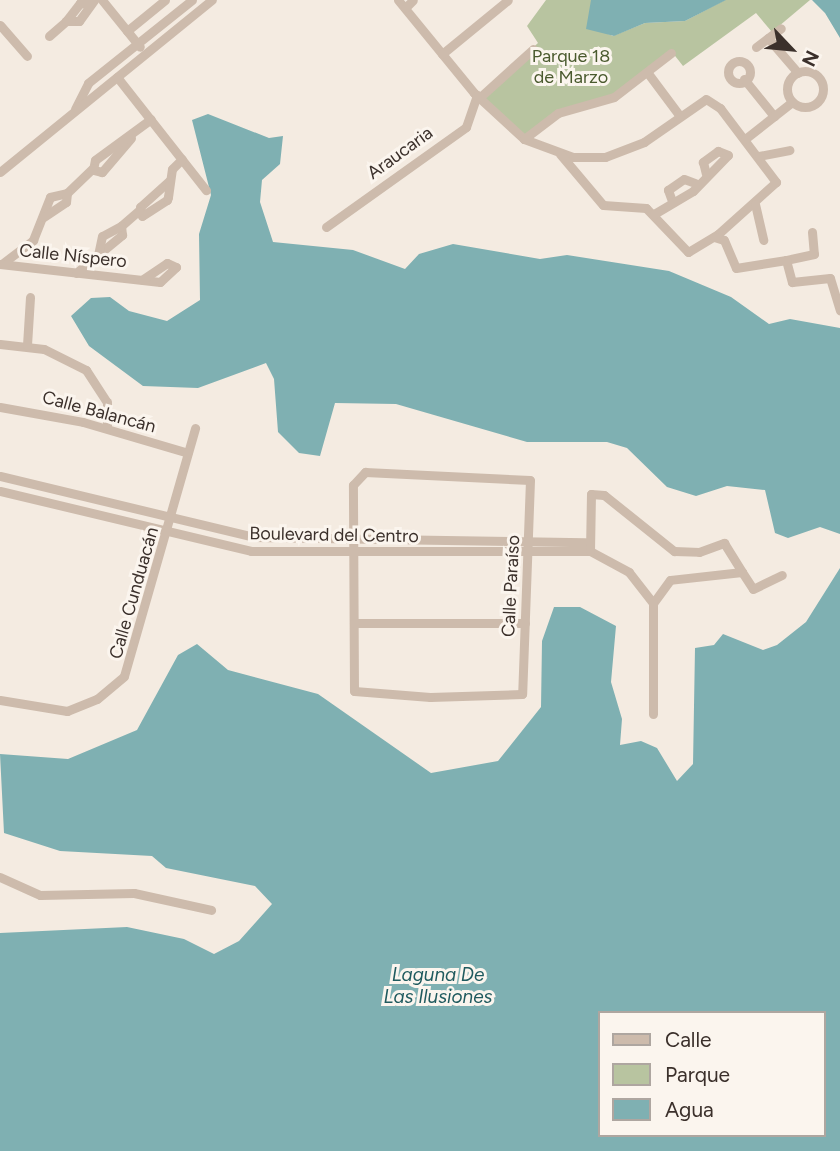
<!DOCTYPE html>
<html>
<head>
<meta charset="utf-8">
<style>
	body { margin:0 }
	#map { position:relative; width:840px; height:1151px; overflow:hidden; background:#f4ebe1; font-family:Figtree,sans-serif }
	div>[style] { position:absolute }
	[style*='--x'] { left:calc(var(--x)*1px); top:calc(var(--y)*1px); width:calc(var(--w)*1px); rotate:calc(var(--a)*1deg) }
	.green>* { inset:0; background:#b8c4a0 }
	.water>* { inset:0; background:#7fb0b2 }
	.minor>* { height:9px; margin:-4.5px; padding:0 4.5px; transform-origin:4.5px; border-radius:4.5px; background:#cdbbac }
	.minor>.ring { margin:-4.5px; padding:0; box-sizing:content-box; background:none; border:9px solid #cdbbac; border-radius:50% }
	span { translate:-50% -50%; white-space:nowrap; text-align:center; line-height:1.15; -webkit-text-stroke:6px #fbf5ee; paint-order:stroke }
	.park-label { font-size:18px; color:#4a5a2e }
	.street-label { font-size:18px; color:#3b302b }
	.water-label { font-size:19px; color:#1f5a5e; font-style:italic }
	.legend { position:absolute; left:598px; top:1011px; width:228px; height:126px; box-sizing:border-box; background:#fbf5ee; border:2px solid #aea6a0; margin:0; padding:9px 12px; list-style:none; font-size:21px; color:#3b302b }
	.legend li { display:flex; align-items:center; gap:14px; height:35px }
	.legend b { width:35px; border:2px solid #aea6a0 }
	.north { position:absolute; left:756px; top:14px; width:70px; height:70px; -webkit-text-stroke:5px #fbf5ee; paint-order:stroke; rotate:116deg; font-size:19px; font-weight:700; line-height:28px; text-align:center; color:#3b302b }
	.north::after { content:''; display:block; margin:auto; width:24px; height:32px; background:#3b302b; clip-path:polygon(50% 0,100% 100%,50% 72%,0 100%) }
</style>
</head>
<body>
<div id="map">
	<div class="green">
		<div style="clip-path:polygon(546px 0,591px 0,603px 32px,613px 36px,645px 23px,685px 21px,725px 0,810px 0,772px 32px,756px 13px,683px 66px,672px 52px,605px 100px,567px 108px,523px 137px,479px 98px,538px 43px,527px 26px)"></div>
	</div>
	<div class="water">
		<div style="clip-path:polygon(591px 0,726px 0,685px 21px,645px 23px,614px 36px,586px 29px)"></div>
		<div style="clip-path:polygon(812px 0,840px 0,840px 38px,825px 13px)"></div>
		<div style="clip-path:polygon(208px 114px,269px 138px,283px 136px,280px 164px,262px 180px,260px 202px,273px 242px,353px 250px,405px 269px,419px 254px,453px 244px,540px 259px,567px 255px,669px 271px,731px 297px,769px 324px,790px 319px,840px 328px,840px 534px,820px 527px,788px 538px,775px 533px,765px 490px,727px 486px,696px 496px,667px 487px,627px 448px,607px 442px,527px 442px,396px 404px,335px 403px,320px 456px,299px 453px,278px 432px,274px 379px,266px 363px,198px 388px,143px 386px,89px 346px,71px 316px,91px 298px,110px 297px,129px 311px,167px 321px,200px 300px,199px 234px,211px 195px,192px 120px)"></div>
		<div style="clip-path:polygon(evenodd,840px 568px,840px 1151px,0 1151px,0 933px,127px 927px,184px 939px,214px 954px,239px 941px,272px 904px,255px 886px,166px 868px,152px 856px,60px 851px,4px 833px,0 754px,68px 759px,137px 730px,178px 655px,197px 644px,228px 670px,318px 694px,431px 773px,498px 761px,541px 707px,542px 641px,554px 607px,580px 607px,616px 626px,611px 682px,622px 719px,620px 745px,641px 741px,657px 748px,677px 781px,693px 764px,695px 648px,714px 645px,723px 634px,763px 650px,777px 645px,806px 622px,840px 568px,600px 1013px,824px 1013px,824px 1135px,600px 1135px,600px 1013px)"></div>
	</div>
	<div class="minor">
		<div style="--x:102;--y:0;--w:60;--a:51"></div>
		<div style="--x:398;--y:0;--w:120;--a:50.7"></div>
		<div style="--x:474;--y:93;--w:68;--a:42.6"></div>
		<div style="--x:524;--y:139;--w:52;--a:20.2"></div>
		<div style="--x:573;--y:157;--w:32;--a:0"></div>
		<div style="--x:605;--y:157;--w:42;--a:-21"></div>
		<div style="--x:644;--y:142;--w:75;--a:-34.7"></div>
		<div style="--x:706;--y:99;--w:17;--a:33"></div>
		<div style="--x:720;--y:108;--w:93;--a:52.9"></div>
		<div style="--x:776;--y:182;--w:78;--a:138.1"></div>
		<div style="--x:718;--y:234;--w:35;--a:149"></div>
		<div style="--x:688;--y:252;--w:61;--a:-133.7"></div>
		<div style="--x:646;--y:208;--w:43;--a:-176"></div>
		<div style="--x:603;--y:205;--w:67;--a:-130.1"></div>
		<div style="--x:405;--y:8;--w:11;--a:-45"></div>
		<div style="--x:66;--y:21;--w:23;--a:-52"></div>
		<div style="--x:80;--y:3;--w:9;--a:6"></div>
		<div style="--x:0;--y:25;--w:41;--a:48.9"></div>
		<div style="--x:127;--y:31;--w:49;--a:-39.2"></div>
		<div style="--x:49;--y:36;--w:23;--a:-41"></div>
		<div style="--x:66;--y:21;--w:13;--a:0"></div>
		<div style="--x:79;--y:21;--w:26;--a:-54"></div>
		<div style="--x:768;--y:38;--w:46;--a:49.4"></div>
		<div style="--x:756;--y:47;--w:31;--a:-37"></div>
		<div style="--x:442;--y:54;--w:85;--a:-39.3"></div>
		<div class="ring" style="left:728px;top:61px;width:13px;height:13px"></div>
		<div class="ring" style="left:787px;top:71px;width:27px;height:27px"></div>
		<div style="--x:647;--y:72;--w:54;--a:53.3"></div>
		<div style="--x:117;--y:77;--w:144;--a:51.8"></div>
		<div style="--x:744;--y:79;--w:48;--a:51"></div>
		<div style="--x:479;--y:98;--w:73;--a:-42.2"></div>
		<div style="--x:75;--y:109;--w:29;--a:-63"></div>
		<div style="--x:88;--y:83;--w:133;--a:-38.6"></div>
		<div style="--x:131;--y:138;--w:45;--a:130.5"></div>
		<div style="--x:102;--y:172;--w:9;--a:-167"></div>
		<div style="--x:93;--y:170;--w:10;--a:-79"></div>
		<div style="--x:95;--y:160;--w:69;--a:-36.2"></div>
		<div style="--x:524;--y:139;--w:43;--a:-37.4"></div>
		<div style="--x:558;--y:113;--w:58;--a:-15.9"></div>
		<div style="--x:614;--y:97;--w:72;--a:-37.7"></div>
		<div style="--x:745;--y:139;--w:60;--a:-38.2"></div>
		<div style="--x:759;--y:156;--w:31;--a:-11"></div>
		<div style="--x:0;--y:172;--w:273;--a:-39.1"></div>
		<div style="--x:170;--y:180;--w:40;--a:138"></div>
		<div style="--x:140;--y:207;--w:9;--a:77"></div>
		<div style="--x:142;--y:216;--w:30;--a:-33"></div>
		<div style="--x:167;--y:200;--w:3;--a:-72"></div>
		<div style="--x:168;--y:197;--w:28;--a:-82"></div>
		<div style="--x:172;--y:169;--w:14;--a:-45"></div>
		<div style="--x:67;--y:193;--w:35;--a:-44"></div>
		<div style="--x:672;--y:201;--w:12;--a:-110"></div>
		<div style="--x:668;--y:190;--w:19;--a:-35"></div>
		<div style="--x:684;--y:179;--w:12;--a:20"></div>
		<div style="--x:755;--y:204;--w:37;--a:77"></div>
		<div style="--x:654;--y:214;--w:45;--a:-30.5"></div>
		<div style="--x:693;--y:191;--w:50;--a:-45.8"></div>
		<div style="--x:728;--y:155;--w:11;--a:-158"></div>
		<div style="--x:718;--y:151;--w:19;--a:144"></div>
		<div style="--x:703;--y:162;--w:12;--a:76"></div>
		<div style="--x:121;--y:226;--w:23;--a:-41"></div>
		<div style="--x:326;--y:227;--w:172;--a:-35.5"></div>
		<div style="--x:466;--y:127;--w:34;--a:-71"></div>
		<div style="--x:812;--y:232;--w:22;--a:85"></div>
		<div style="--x:814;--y:254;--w:29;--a:168"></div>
		<div style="--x:786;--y:260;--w:23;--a:75"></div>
		<div style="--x:792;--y:282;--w:38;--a:-6"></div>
		<div style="--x:830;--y:278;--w:34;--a:73"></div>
		<div style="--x:714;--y:237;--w:10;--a:17"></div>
		<div style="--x:724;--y:240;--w:30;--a:67"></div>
		<div style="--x:736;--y:268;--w:51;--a:-9.1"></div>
		<div style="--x:3;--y:263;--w:38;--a:-37"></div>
		<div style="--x:33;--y:240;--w:46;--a:-68.4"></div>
		<div style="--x:50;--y:197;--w:17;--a:-13"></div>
		<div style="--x:67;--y:193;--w:9;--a:96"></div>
		<div style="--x:66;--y:202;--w:27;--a:146"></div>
		<div style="--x:0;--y:264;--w:161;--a:6.4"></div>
		<div style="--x:160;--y:282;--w:22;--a:-43"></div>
		<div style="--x:176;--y:267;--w:10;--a:-156"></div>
		<div style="--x:167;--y:263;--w:30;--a:146"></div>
		<div style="--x:76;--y:273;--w:60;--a:-39.6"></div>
		<div style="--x:122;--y:235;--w:9;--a:-96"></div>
		<div style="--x:121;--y:226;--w:21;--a:152"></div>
		<div style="--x:102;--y:236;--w:19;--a:102"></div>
		<div style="--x:0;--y:344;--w:44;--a:6.5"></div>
		<div style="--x:44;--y:349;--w:47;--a:26.6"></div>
		<div style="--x:86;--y:370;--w:38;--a:57"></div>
		<div style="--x:107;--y:402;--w:26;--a:90"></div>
		<div style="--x:27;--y:345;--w:48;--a:-86.4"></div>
		<div style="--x:0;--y:407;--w:84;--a:10.2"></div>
		<div style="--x:83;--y:422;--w:109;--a:16.4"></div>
		<div style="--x:365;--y:472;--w:165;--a:2.8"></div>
		<div style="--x:530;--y:480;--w:214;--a:92.1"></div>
		<div style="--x:522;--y:694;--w:92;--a:178.1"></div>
		<div style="--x:430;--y:697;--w:76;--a:-175.5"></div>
		<div style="--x:354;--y:691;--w:206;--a:-90.3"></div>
		<div style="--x:353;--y:485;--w:18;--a:-47"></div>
		<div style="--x:0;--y:476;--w:261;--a:13.5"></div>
		<div style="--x:254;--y:537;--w:331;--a:0.9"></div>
		<div style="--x:0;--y:491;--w:258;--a:13.4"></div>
		<div style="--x:251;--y:551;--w:339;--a:0"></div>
		<div style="--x:591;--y:494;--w:13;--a:4"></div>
		<div style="--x:604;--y:495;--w:90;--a:38.7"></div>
		<div style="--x:674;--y:551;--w:25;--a:2"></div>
		<div style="--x:699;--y:552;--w:27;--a:-20"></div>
		<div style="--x:724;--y:543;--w:34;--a:58"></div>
		<div style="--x:742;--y:572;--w:72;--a:173.7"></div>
		<div style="--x:670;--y:580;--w:29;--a:126"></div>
		<div style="--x:653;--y:603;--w:39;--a:-128"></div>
		<div style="--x:629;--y:572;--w:44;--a:-151.7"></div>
		<div style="--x:590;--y:551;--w:57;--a:-89"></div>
		<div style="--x:742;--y:572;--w:20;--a:57"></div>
		<div style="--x:753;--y:589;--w:32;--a:-26"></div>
		<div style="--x:653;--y:603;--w:111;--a:90"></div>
		<div style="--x:354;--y:623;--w:171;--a:0"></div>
		<div style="--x:0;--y:700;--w:68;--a:9.3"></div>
		<div style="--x:67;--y:711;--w:32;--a:-22"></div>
		<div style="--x:97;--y:699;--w:35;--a:-40"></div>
		<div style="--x:124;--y:676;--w:258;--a:-74"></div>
		<div style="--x:0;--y:877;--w:44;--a:24.2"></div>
		<div style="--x:40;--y:895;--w:94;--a:-1.2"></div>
		<div style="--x:134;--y:893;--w:79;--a:12.4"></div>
	</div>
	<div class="park-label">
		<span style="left:571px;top:67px">Parque 18<br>de Marzo</span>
	</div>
	<div class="street-label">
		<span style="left:400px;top:153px;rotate:-36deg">Araucaria</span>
		<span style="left:73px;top:256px;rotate:6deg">Calle Níspero</span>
		<span style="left:99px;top:412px;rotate:15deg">Calle Balancán</span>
		<span style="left:334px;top:535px;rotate:1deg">Boulevard del Centro</span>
		<span style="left:511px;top:586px;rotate:-87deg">Calle Paraíso</span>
		<span style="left:134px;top:593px;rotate:-74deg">Calle Cunduacán</span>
	</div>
	<div class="water-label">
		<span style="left:438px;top:986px">Laguna De<br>Las Ilusiones</span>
	</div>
	<ul class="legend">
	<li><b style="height:9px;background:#cdbbac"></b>Calle</li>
	<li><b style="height:19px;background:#b8c4a0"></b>Parque</li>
	<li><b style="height:19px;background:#7fb0b2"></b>Agua</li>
	</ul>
	<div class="north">N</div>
</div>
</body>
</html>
